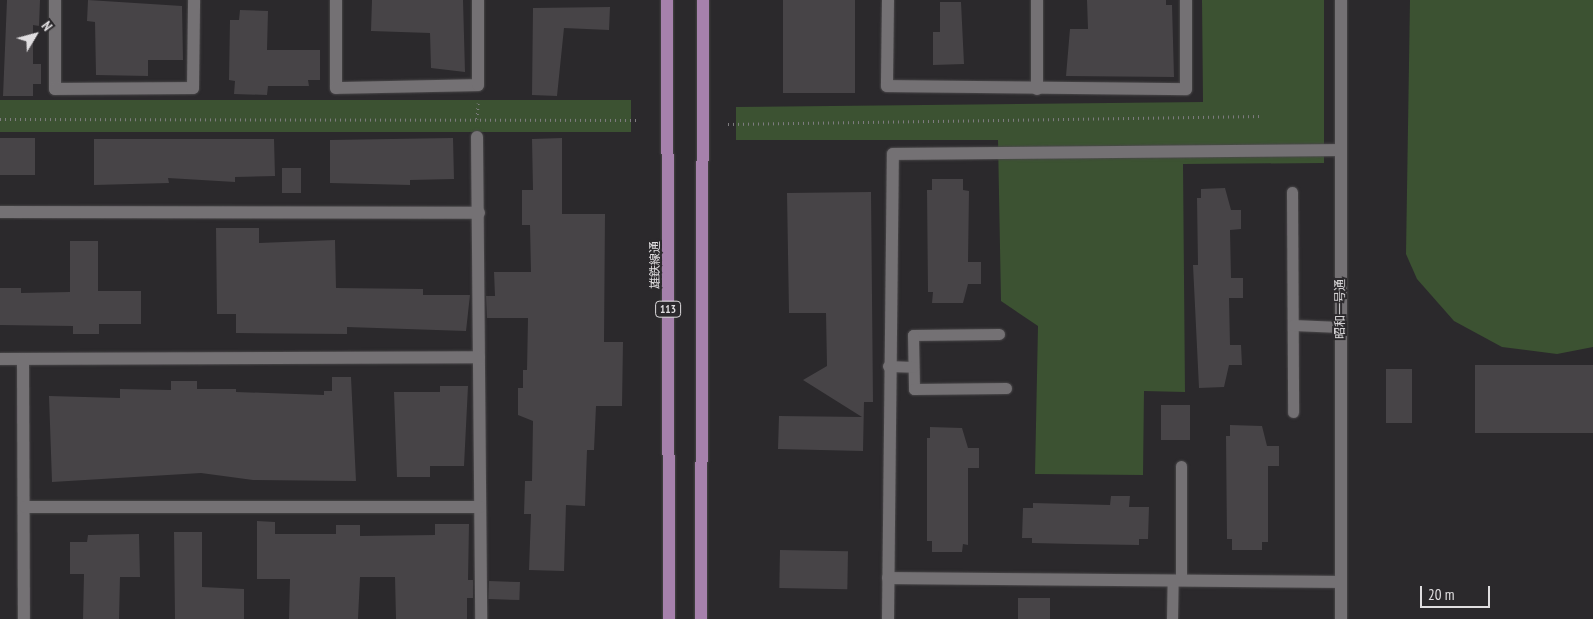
<!DOCTYPE html>
<html>
<head>
<meta charset="utf-8">
<style>
	body { margin:0 }
	#map { position:relative; width:1593px; height:619px; overflow:hidden; background:#2b292c; font-family:"PT Sans Narrow","Noto Sans JP",sans-serif }
	div>[style] { position:absolute }
	[style*='--x'] { left:calc(var(--x)*1px); top:calc(var(--y)*1px); width:calc(var(--w)*1px); rotate:calc(var(--a)*1deg) }
	.green>* { inset:0; background:#3c5232; transform-origin:0 0 }
	.building>* { inset:0; background:#474447; transform-origin:0 0 }
	.path>* { height:3px; margin-top:-1.5px; transform-origin:0; background:repeating-linear-gradient(90deg,#7d7b7e 0 1px,transparent 0 5px) }
	.roads { filter:drop-shadow(0 0 1px #494749) drop-shadow(0 0 1px #494749) }
	.service>* { height:11px; margin:-5.5px; padding:0 5.5px; transform-origin:5.5px; border-radius:5.5px; background:#747174 }
	.minor>* { height:12px; margin:-6px; padding:0 6px; transform-origin:6px; border-radius:6px; background:#747174 }
	.primary>* { height:12px; margin:-6px; padding:0 6px; transform-origin:6px; border-radius:6px; background:#a681ac }
	span { translate:-50% -50%; white-space:nowrap; text-align:center; line-height:1.15; -webkit-text-stroke:4px #2b292c; paint-order:stroke }
	.shield-label span { padding:1px 4px; background:#2b292c; border:1px solid; border-radius:4px; -webkit-text-stroke-width:0 }
	.shield-label { font-size:11px; color:#e0dee0; font-weight:700 }
	.street-label { font-size:12px; color:#e0dee0 }
	.north { position:absolute; left:10px; top:10px; width:50px; height:50px; -webkit-text-stroke:4px #2b292c; paint-order:stroke; rotate:53deg; font-size:14px; font-weight:700; line-height:20px; text-align:center; color:#e0dee0 }
	.north::after { content:''; display:block; margin:auto; width:18px; height:22px; background:#e0dee0; clip-path:polygon(50% 0,100% 100%,50% 72%,0 100%) }
	.scale { position:absolute; left:1420px; top:586px; width:70px; height:22px; box-sizing:border-box; border:2px solid #e0dee0; border-top:0; padding-left:6px; font-size:15px; line-height:18px; white-space:nowrap; color:#e0dee0; -webkit-text-stroke:4px #2b292c; paint-order:stroke }
</style>
</head>
<body>
<div id="map">
	<div class="green">
		<div style="clip-path:polygon(1202px 0,1324px 0,1324px 163px,1183px 164px,1185px 392px,1144px 391px,1143px 475px,1035px 474px,1038px 326px,1001px 301px,998px 140px,736px 140px,736px 107px,1203px 102px)"></div>
		<div style="clip-path:polygon(1410px 0,1593px 0,1593px 347px,1557px 354px,1502px 347px,1454px 321px,1417px 279px,1406px 254px)"></div>
		<div style="left:631px;top:100px;width:32px;height:631px;rotate:90deg"></div>
	</div>
	<div class="building">
		<div style="clip-path:polygon(7px 0,40px 0,39px 26px,33px 25px,33px 64px,41px 64px,41px 84px,33px 84px,33px 96px,3px 96px)"></div>
		<div style="clip-path:polygon(88px 0,182px 6px,183px 60px,148px 60px,148px 76px,96px 75px,95px 22px,87px 21px)"></div>
		<div style="clip-path:polygon(372px 0,463px 0,465px 72px,431px 68px,430px 33px,371px 31px)"></div>
		<div style="left:783px;top:0;width:72px;height:93px"></div>
		<div style="clip-path:polygon(1087px 0,1166px 0,1166px 5px,1172px 5px,1174px 77px,1066px 76px,1070px 29px,1088px 29px)"></div>
		<div style="clip-path:polygon(940px 2px,961px 2px,964px 64px,933px 65px,933px 32px,940px 32px)"></div>
		<div style="clip-path:polygon(610px 7px,609px 30px,564px 28px,557px 96px,532px 95px,533px 8px)"></div>
		<div style="clip-path:polygon(240px 10px,268px 11px,267px 50px,320px 50px,320px 80px,308px 80px,309px 86px,268px 86px,267px 95px,234px 94px,235px 81px,229px 80px,230px 20px,239px 20px)"></div>
		<div style="left:0;top:138px;width:35px;height:37px"></div>
		<div style="clip-path:polygon(453px 138px,454px 179px,410px 180px,410px 185px,330px 183px,330px 140px)"></div>
		<div style="clip-path:polygon(562px 138px,562px 214px,605px 214px,604px 342px,623px 342px,622px 406px,596px 406px,594px 450px,587px 450px,585px 506px,566px 505px,564px 571px,529px 570px,531px 514px,524px 514px,525px 481px,532px 481px,533px 421px,518px 415px,518px 388px,523px 388px,523px 370px,527px 370px,528px 318px,487px 318px,486px 296px,495px 296px,494px 272px,531px 272px,530px 225px,522px 225px,522px 190px,533px 190px,532px 139px)"></div>
		<div style="clip-path:polygon(94px 139px,274px 139px,275px 176px,235px 177px,235px 182px,168px 178px,169px 183px,94px 185px)"></div>
		<div style="left:282px;top:168px;width:19px;height:25px"></div>
		<div style="clip-path:polygon(932px 179px,963px 179px,963px 190px,969px 191px,968px 262px,981px 262px,981px 284px,968px 284px,963px 303px,932px 303px,933px 292px,928px 292px,927px 190px,932px 190px)"></div>
		<div style="clip-path:polygon(1225px 188px,1231px 210px,1241px 210px,1241px 229px,1230px 230px,1231px 278px,1243px 278px,1243px 298px,1229px 298px,1230px 345px,1241px 345px,1242px 365px,1229px 365px,1224px 387px,1199px 388px,1193px 265px,1198px 265px,1197px 198px,1201px 198px,1201px 189px)"></div>
		<div style="clip-path:polygon(871px 192px,873px 402px,864px 402px,863px 451px,778px 449px,779px 416px,862px 417px,803px 380px,827px 366px,826px 313px,789px 313px,787px 193px)"></div>
		<div style="clip-path:polygon(216px 228px,259px 228px,259px 243px,335px 240px,336px 288px,423px 289px,423px 295px,470px 295px,466px 331px,347px 327px,347px 334px,236px 333px,236px 314px,217px 314px)"></div>
		<div style="clip-path:polygon(70px 241px,98px 241px,98px 291px,141px 291px,141px 324px,99px 324px,99px 334px,73px 334px,73px 326px,0 325px,0 288px,21px 288px,21px 293px,70px 292px)"></div>
		<div style="left:1475px;top:365px;width:118px;height:68px"></div>
		<div style="left:1386px;top:369px;width:26px;height:54px"></div>
		<div style="clip-path:polygon(332px 377px,351px 377px,356px 481px,253px 480px,201px 473px,52px 482px,49px 396px,120px 398px,120px 389px,171px 390px,171px 381px,197px 381px,197px 389px,236px 389px,236px 392px,324px 395px,324px 391px,332px 391px)"></div>
		<div style="clip-path:polygon(440px 386px,468px 386px,464px 466px,430px 466px,430px 477px,397px 477px,394px 392px,440px 392px)"></div>
		<div style="left:1161px;top:405px;width:29px;height:35px"></div>
		<div style="clip-path:polygon(1230px 425px,1262px 426px,1267px 446px,1279px 446px,1279px 466px,1268px 466px,1268px 542px,1262px 542px,1262px 550px,1232px 550px,1232px 539px,1227px 539px,1226px 436px,1230px 436px)"></div>
		<div style="clip-path:polygon(930px 427px,962px 428px,968px 448px,979px 448px,979px 468px,968px 468px,968px 545px,963px 544px,962px 552px,932px 552px,932px 541px,927px 541px,927px 438px,930px 438px)"></div>
		<div style="clip-path:polygon(1111px 496px,1130px 496px,1129px 507px,1149px 507px,1148px 539px,1139px 539px,1139px 545px,1076px 544px,1032px 543px,1032px 538px,1022px 538px,1023px 508px,1033px 508px,1033px 503px,1110px 505px)"></div>
		<div style="clip-path:polygon(257px 521px,275px 522px,275px 534px,336px 534px,336px 525px,360px 525px,360px 536px,435px 535px,435px 524px,469px 524px,468px 580px,473px 580px,473px 598px,467px 598px,467px 619px,396px 619px,395px 577px,360px 577px,358px 619px,289px 619px,290px 579px,257px 579px)"></div>
		<div style="clip-path:polygon(174px 532px,202px 532px,202px 587px,244px 589px,244px 619px,175px 619px)"></div>
		<div style="clip-path:polygon(139px 534px,140px 577px,120px 577px,119px 619px,83px 619px,84px 574px,70px 574px,70px 542px,87px 542px,88px 535px)"></div>
		<div style="left:780px;top:550px;width:68px;height:38px;rotate:1deg"></div>
		<div style="left:489px;top:581px;width:31px;height:18px;rotate:2deg"></div>
		<div style="left:1050px;top:598px;width:21px;height:32px;rotate:90deg"></div>
	</div>
	<div class="path">
		<div style="--x:0;--y:119;--w:639;--a:0.09"></div>
		<div style="--x:477;--y:119;--w:16;--a:-86"></div>
		<div style="--x:728;--y:124;--w:534;--a:-0.86"></div>
	</div>
	<div class="roads">
		<div class="service">
			<div style="--x:1292;--y:192;--w:220;--a:89.7"></div>
			<div style="--x:1293;--y:325;--w:47;--a:2.4"></div>
			<div style="--x:999;--y:334;--w:86;--a:179.3"></div>
			<div style="--x:913;--y:335;--w:54;--a:88.9"></div>
			<div style="--x:914;--y:389;--w:92;--a:-0.6"></div>
			<div style="--x:888;--y:366;--w:25;--a:2"></div>
			<div style="--x:1181;--y:580;--w:114;--a:-90"></div>
			<div style="--x:1172;--y:619;--w:39;--a:-89"></div>
		</div>
		<div class="minor">
			<div style="--x:55;--y:0;--w:89;--a:90"></div>
			<div style="--x:55;--y:89;--w:138;--a:-0.4"></div>
			<div style="--x:193;--y:88;--w:88;--a:-89.3"></div>
			<div style="--x:336;--y:0;--w:88;--a:90"></div>
			<div style="--x:336;--y:88;--w:142;--a:-1.2"></div>
			<div style="--x:478;--y:85;--w:85;--a:-90"></div>
			<div style="--x:888;--y:0;--w:86;--a:90.7"></div>
			<div style="--x:887;--y:86;--w:299;--a:0.6"></div>
			<div style="--x:1186;--y:89;--w:89;--a:-90"></div>
			<div style="--x:1037;--y:0;--w:89;--a:90"></div>
			<div style="--x:477;--y:137;--w:482;--a:89.5"></div>
			<div style="--x:0;--y:212;--w:479;--a:0.1"></div>
			<div style="--x:0;--y:359;--w:479;--a:-0.2"></div>
			<div style="--x:23;--y:359;--w:260;--a:89.8"></div>
			<div style="--x:25;--y:507;--w:455;--a:0"></div>
			<div style="--x:888;--y:578;--w:453;--a:0.5"></div>
			<div style="--x:888;--y:619;--w:465;--a:-89.4"></div>
			<div style="--x:893;--y:154;--w:447;--a:-0.5"></div>
			<div style="--x:1341;--y:619;--w:619;--a:-90"></div>
		</div>
		<div class="primary">
			<div style="--x:667;--y:0;--w:619;--a:89.81"></div>
			<div style="--x:701;--y:619;--w:619;--a:-89.81"></div>
		</div>
	</div>
	<div class="shield-label">
		<span style="left:668px;top:309px">113</span>
	</div>
	<div class="street-label">
		<span style="left:655px;top:265px;rotate:-90deg">雄鉄線通</span>
		<span style="left:1340px;top:309px;rotate:-90deg">昭和一号通</span>
	</div>
	<div class="north">N</div>
	<div class="scale">20 m</div>
</div>
</body>
</html>
